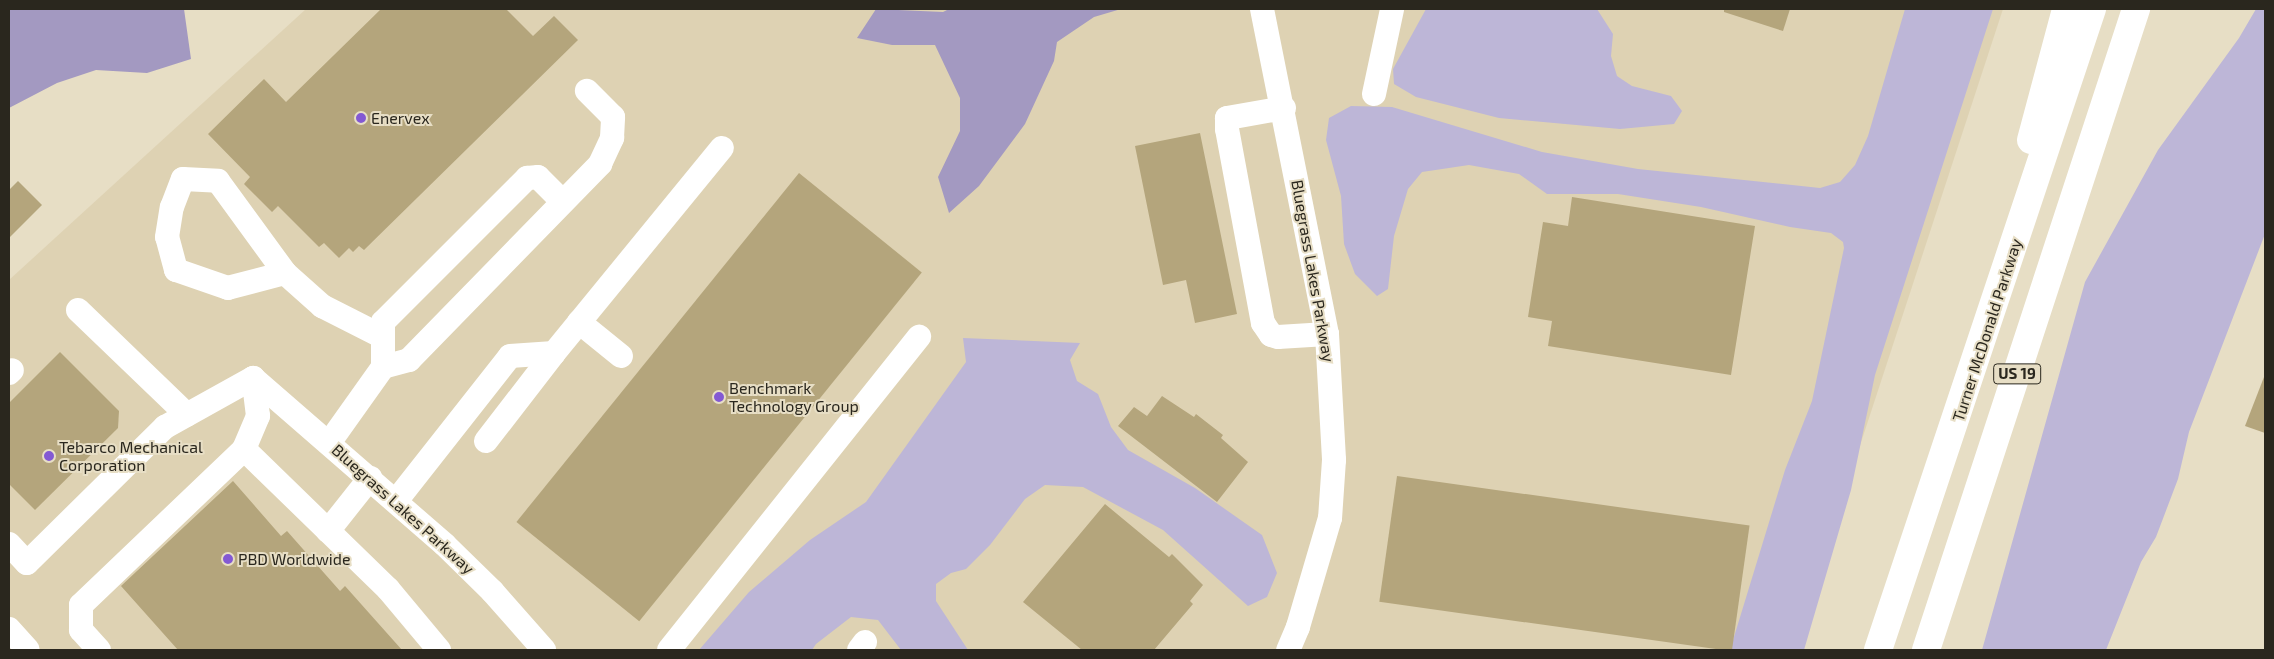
<!DOCTYPE html>
<html>
<head>
<meta charset="utf-8">
<style>
	body { margin:0 }
	#map { position:relative; width:2274px; height:659px; overflow:hidden; background:#e7dec5; font-family:"Exo 2",sans-serif }
	div>[style] { position:absolute }
	[style*='--x'] { left:calc(var(--x)*1px); top:calc(var(--y)*1px); width:calc(var(--w)*1px); rotate:calc(var(--a)*1deg) }
	.built>* { inset:0; background:#ded2b3 }
	.green>* { inset:0; background:#bdb6d7 }
	.water>* { inset:0; background:#a399c1 }
	.building>* { inset:0; background:#b4a57c; transform-origin:0 0 }
	.minor>* { height:24px; margin:-12px; padding:0 12px; transform-origin:12px; border-radius:12px; background:#fff }
	.highway>* { height:28px; margin:-14px; padding:0 14px; transform-origin:14px; border-radius:14px; background:#fff }
	.dots>* { width:14px; height:14px; translate:-50% -50%; box-sizing:border-box; border:2px solid #e7dec5; border-radius:50% }
	span { translate:-50% -50%; white-space:nowrap; text-align:center; line-height:1.15; -webkit-text-stroke:4px #e7dec5; paint-order:stroke }
	.shield-label span { padding:1px 4px; background:#e7dec5; border:1px solid; border-radius:4px; -webkit-text-stroke-width:0 }
	.shield-label { font-size:15px; color:#2a271e; font-weight:700 }
	.poi-label { font-size:16px; color:#2a271e }
	.left { translate:0 -50%; text-align:left }
	.street-label { font-size:16px; color:#2a271e }
	.frame { position:absolute; inset:0; border:10px solid #2a271e; pointer-events:none }
</style>
</head>
<body>
<div id="map">
	<div class="built">
		<div style="clip-path:polygon(306px 9px,2003px 9px,1793px 650px,9px 650px,9px 280px)"></div>
	</div>
	<div class="green">
		<div style="clip-path:polygon(1426px 9px,1597px 9px,1613px 34px,1611px 56px,1617px 76px,1632px 86px,1671px 96px,1682px 111px,1674px 124px,1620px 129px,1499px 118px,1416px 97px,1394px 84px,1393px 69px)"></div>
		<div style="clip-path:polygon(1905px 9px,1993px 9px,1875px 375px,1851px 490px,1804px 650px,1730px 650px,1785px 470px,1812px 401px,1844px 248px,1843px 242px,1831px 233px,1790px 227px,1701px 207px,1618px 194px,1547px 194px,1519px 174px,1469px 165px,1422px 172px,1408px 189px,1394px 236px,1388px 289px,1377px 296px,1355px 274px,1344px 244px,1341px 196px,1326px 140px,1329px 118px,1351px 106px,1392px 107px,1542px 152px,1638px 169px,1820px 188px,1840px 182px,1855px 165px,1868px 136px)"></div>
		<div style="clip-path:polygon(2256px 9px,2265px 9px,2265px 234px,2189px 432px,2178px 479px,2156px 537px,2141px 562px,2106px 650px,1982px 650px,2085px 282px,2158px 150px,2239px 38px)"></div>
		<div style="clip-path:polygon(963px 338px,1080px 343px,1070px 360px,1077px 381px,1098px 394px,1111px 427px,1128px 450px,1195px 488px,1262px 535px,1277px 573px,1267px 597px,1248px 606px,1163px 530px,1083px 487px,1045px 485px,1025px 499px,990px 545px,966px 569px,951px 573px,936px 584px,936px 601px,968px 650px,901px 650px,878px 620px,851px 617px,816px 644px,812px 650px,699px 650px,749px 592px,810px 540px,866px 502px,966px 362px)"></div>
	</div>
	<div class="water">
		<div style="clip-path:polygon(9px 9px,184px 9px,191px 59px,147px 73px,96px 70px,57px 83px,9px 108px)"></div>
		<div style="clip-path:polygon(876px 9px,943px 12px,949px 9px,1121px 9px,1094px 17px,1057px 42px,1054px 61px,1025px 124px,979px 186px,949px 213px,938px 177px,960px 131px,960px 98px,935px 45px,892px 45px,857px 38px)"></div>
	</div>
	<div class="building">
		<div style="clip-path:polygon(381px 9px,506px 9px,533px 36px,554px 16px,578px 40px,364px 250px,359px 246px,353px 252px,349px 248px,339px 258px,324px 243px,319px 247px,278px 206px,272px 212px,244px 184px,250px 177px,208px 134px,264px 79px,286px 102px)"></div>
		<div style="clip-path:polygon(1724px 9px,1790px 9px,1783px 31px,1724px 12px)"></div>
		<div style="clip-path:polygon(1200px 133px,1237px 314px,1195px 323px,1186px 280px,1163px 285px,1135px 146px)"></div>
		<div style="left:799px;top:173px;width:158px;height:449px;rotate:39deg"></div>
		<div style="clip-path:polygon(18px 181px,42px 205px,9px 238px,9px 190px)"></div>
		<div style="clip-path:polygon(1572px 197px,1755px 226px,1731px 375px,1548px 346px,1552px 321px,1528px 317px,1543px 222px,1568px 226px)"></div>
		<div style="clip-path:polygon(60px 352px,119px 411px,118px 428px,35px 510px,9px 484px,9px 403px)"></div>
		<div style="clip-path:polygon(2264px 377px,2265px 377px,2265px 433px,2245px 426px)"></div>
		<div style="clip-path:polygon(1162px 396px,1194px 417px,1196px 414px,1223px 435px,1221px 438px,1248px 462px,1217px 502px,1118px 426px,1134px 407px,1147px 416px)"></div>
		<div style="left:1397px;top:476px;width:356px;height:127px;rotate:8deg"></div>
		<div style="clip-path:polygon(233px 481px,281px 536px,287px 531px,340px 591px,345px 586px,402px 650px,178px 650px,121px 586px)"></div>
		<div style="clip-path:polygon(1105px 504px,1169px 557px,1172px 554px,1203px 585px,1190px 601px,1193px 604px,1154px 650px,1082px 650px,1023px 602px)"></div>
	</div>
	<div class="minor">
		<div style="--x:1262;--y:9;--w:331;--a:78.7"></div>
		<div style="--x:1327;--y:334;--w:126;--a:86.8"></div>
		<div style="--x:1334;--y:460;--w:58;--a:93.9"></div>
		<div style="--x:1330;--y:518;--w:114;--a:106.4"></div>
		<div style="--x:1298;--y:627;--w:25;--a:113"></div>
		<div style="--x:1374;--y:94;--w:87;--a:-78"></div>
		<div style="--x:1284;--y:108;--w:58;--a:170"></div>
		<div style="--x:1227;--y:118;--w:11;--a:90"></div>
		<div style="--x:1227;--y:129;--w:197;--a:79.5"></div>
		<div style="--x:1263;--y:323;--w:14;--a:56"></div>
		<div style="--x:1271;--y:335;--w:7;--a:16"></div>
		<div style="--x:1278;--y:337;--w:49;--a:-3.5"></div>
		<div style="--x:285;--y:273;--w:59;--a:165.3"></div>
		<div style="--x:228;--y:288;--w:55;--a:-160.9"></div>
		<div style="--x:176;--y:270;--w:34;--a:-105"></div>
		<div style="--x:167;--y:237;--w:30;--a:-81"></div>
		<div style="--x:172;--y:207;--w:30;--a:-69"></div>
		<div style="--x:183;--y:179;--w:35;--a:3"></div>
		<div style="--x:218;--y:181;--w:114;--a:53.9"></div>
		<div style="--x:285;--y:273;--w:50;--a:41.7"></div>
		<div style="--x:322;--y:306;--w:68;--a:26.9"></div>
		<div style="--x:78;--y:310;--w:151;--a:43.9"></div>
		<div style="--x:579;--y:322;--w:54;--a:39"></div>
		<div style="--x:383;--y:367;--w:27;--a:-15"></div>
		<div style="--x:409;--y:360;--w:274;--a:-45.7"></div>
		<div style="--x:600;--y:164;--w:29;--a:-65"></div>
		<div style="--x:612;--y:138;--w:21;--a:-87"></div>
		<div style="--x:613;--y:117;--w:37;--a:-135"></div>
		<div style="--x:9;--y:373;--w:4;--a:-45"></div>
		<div style="--x:253;--y:378;--w:254;--a:41"></div>
		<div style="--x:445;--y:545;--w:66;--a:44.4"></div>
		<div style="--x:492;--y:591;--w:79;--a:48.6"></div>
		<div style="--x:486;--y:441;--w:111;--a:-52.3"></div>
		<div style="--x:329;--y:443;--w:93;--a:-54.6"></div>
		<div style="--x:383;--y:367;--w:45;--a:-90"></div>
		<div style="--x:383;--y:322;--w:204;--a:-45"></div>
		<div style="--x:527;--y:178;--w:11;--a:-5"></div>
		<div style="--x:538;--y:177;--w:35;--a:45"></div>
		<div style="--x:244;--y:449;--w:36;--a:-67"></div>
		<div style="--x:258;--y:416;--w:38;--a:-97"></div>
		<div style="--x:396;--y:501;--w:184;--a:-51.8"></div>
		<div style="--x:510;--y:356;--w:44;--a:-3.9"></div>
		<div style="--x:554;--y:353;--w:265;--a:-50.7"></div>
		<div style="--x:328;--y:531;--w:68;--a:-51.6"></div>
		<div style="--x:9;--y:544;--w:26;--a:47"></div>
		<div style="--x:27;--y:563;--w:194;--a:-44.6"></div>
		<div style="--x:165;--y:427;--w:101;--a:-29.1"></div>
		<div style="--x:9;--y:629;--w:28;--a:48"></div>
		<div style="--x:99;--y:650;--w:27;--a:-132"></div>
		<div style="--x:81;--y:630;--w:25;--a:-90"></div>
		<div style="--x:81;--y:605;--w:226;--a:-43.7"></div>
		<div style="--x:244;--y:449;--w:201;--a:44.2"></div>
		<div style="--x:388;--y:589;--w:80;--a:50.1"></div>
		<div style="--x:669;--y:650;--w:401;--a:-51.4"></div>
		<div style="--x:859;--y:650;--w:10;--a:-53"></div>
	</div>
	<div class="highway">
		<div style="--x:2031;--y:140;--w:136;--a:-75"></div>
		<div style="--x:1878;--y:650;--w:676;--a:-71.54"></div>
		<div style="--x:1926;--y:650;--w:675;--a:-71.86"></div>
	</div>
	<div class="dots">
		<div style="left:361px;top:118px;background:#8359d3"></div>
		<div style="left:719px;top:397px;background:#8359d3"></div>
		<div style="left:49px;top:456px;background:#8359d3"></div>
		<div style="left:228px;top:559px;background:#8359d3"></div>
	</div>
	<div class="shield-label">
		<span style="left:2017px;top:374px">US 19</span>
	</div>
	<div class="poi-label">
		<span class="left" style="left:371px;top:118px">Enervex</span>
		<span class="left" style="left:729px;top:397px">Benchmark<br>Technology Group</span>
		<span class="left" style="left:59px;top:456px">Tebarco Mechanical<br>Corporation</span>
		<span class="left" style="left:238px;top:559px">PBD Worldwide</span>
	</div>
	<div class="street-label">
		<span style="left:1313px;top:271px;rotate:80deg">Bluegrass Lakes Parkway</span>
		<span style="left:1987px;top:330px;rotate:-72deg">Turner McDonald Parkway</span>
		<span style="left:403px;top:509px;rotate:42deg">Bluegrass Lakes Parkway</span>
	</div>
	<div class="frame"></div>
</div>
</body>
</html>
